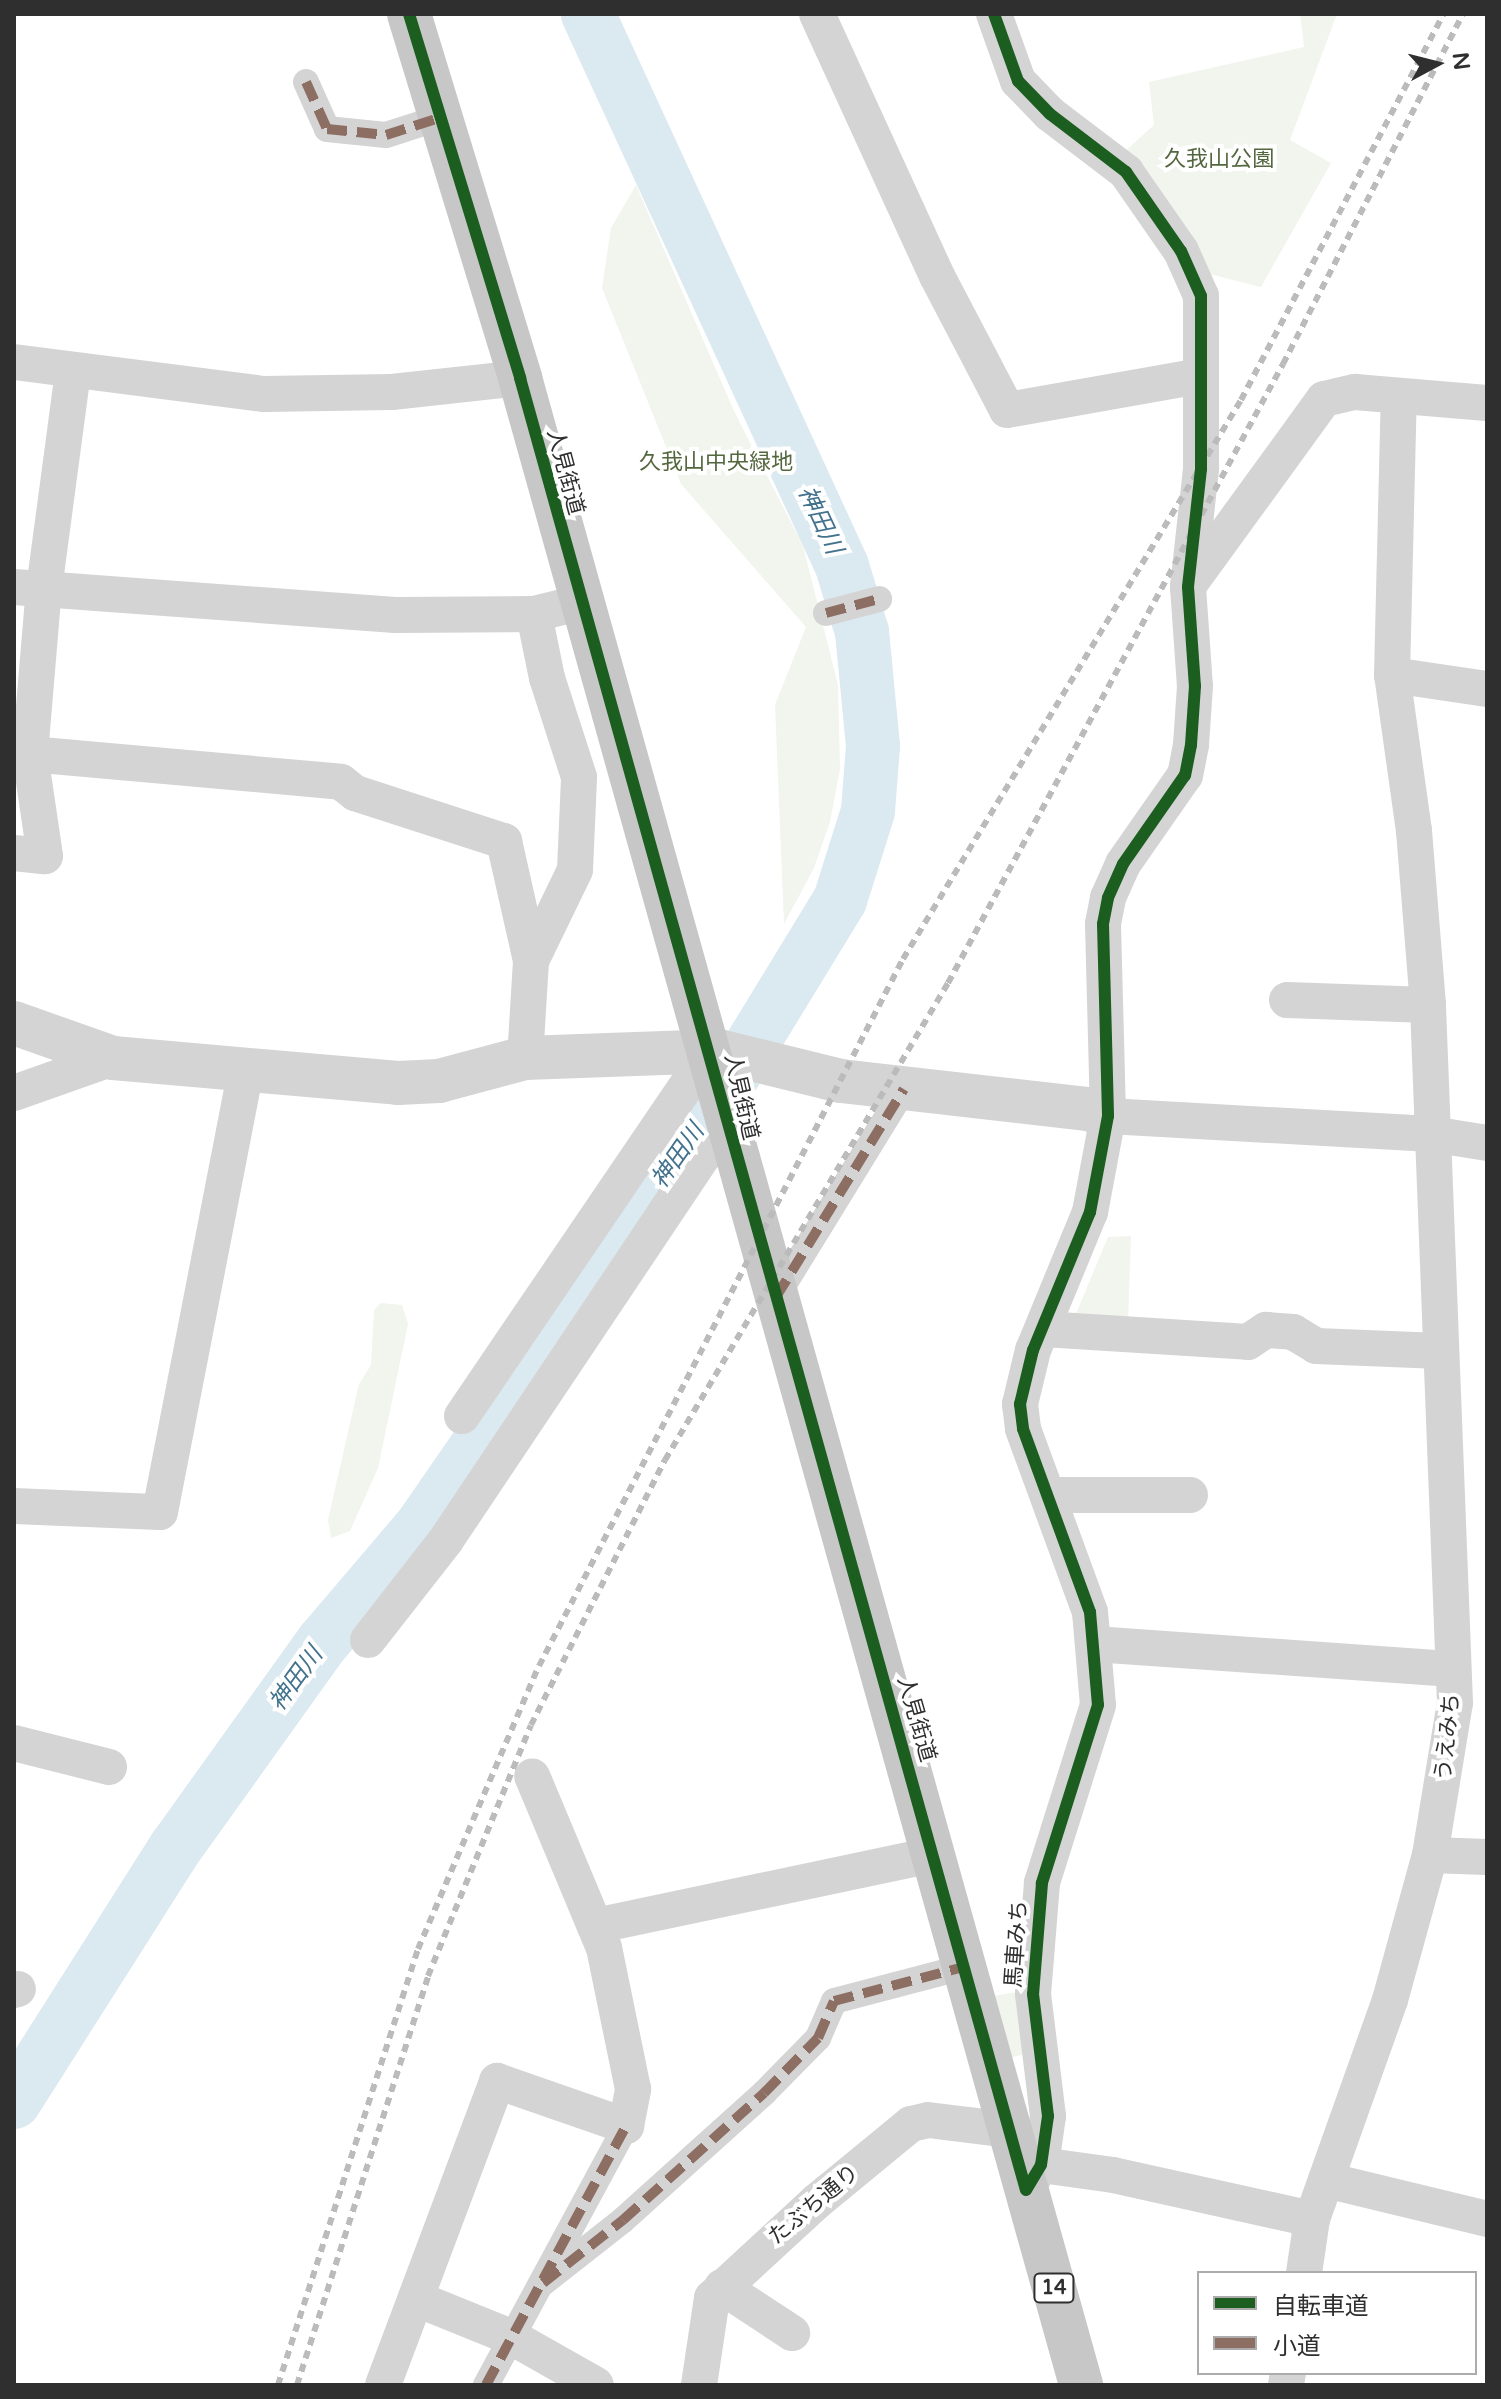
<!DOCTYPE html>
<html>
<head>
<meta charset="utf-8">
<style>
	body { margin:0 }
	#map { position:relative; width:1501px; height:2399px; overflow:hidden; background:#fff; font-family:"Varela Round","Noto Sans JP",sans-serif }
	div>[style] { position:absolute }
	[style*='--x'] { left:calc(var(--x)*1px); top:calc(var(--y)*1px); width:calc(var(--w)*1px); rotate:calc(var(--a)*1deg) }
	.green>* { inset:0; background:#f1f5ed }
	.river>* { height:54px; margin:-27px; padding:0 27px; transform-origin:27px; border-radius:27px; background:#dbe9f0 }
	.pedestrian>* { height:26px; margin:-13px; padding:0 13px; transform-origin:13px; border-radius:13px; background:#d4d4d4 }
	.minor>* { height:36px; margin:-18px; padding:0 18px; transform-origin:18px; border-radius:18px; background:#d4d4d4 }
	.tertiary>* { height:44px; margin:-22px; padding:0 22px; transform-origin:22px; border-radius:22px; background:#d4d4d4 }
	.primary>* { height:44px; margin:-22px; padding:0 22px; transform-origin:22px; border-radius:22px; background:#c7c7c7 }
	.rail>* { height:6px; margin-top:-3px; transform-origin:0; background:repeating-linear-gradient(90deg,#bbb 0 8px,transparent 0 14px) }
	.quiet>* { height:10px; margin-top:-5px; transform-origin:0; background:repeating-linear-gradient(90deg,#8d6e63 0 20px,transparent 0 30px) }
	.cycleway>* { height:12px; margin:-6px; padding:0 6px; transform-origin:6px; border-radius:6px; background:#1b5e20 }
	span { translate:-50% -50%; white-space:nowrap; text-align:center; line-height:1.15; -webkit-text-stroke:8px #fff; paint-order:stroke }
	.shield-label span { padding:2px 6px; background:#fff; border:2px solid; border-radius:6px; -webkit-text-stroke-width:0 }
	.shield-label { font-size:20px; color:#2f2f2f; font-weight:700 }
	.park-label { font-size:22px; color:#54683f }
	.street-label { font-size:22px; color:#2f2f2f }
	.water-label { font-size:24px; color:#42728d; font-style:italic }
	.frame { position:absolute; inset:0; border:16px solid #2f2f2f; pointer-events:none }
	.legend { position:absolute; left:1197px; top:2271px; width:280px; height:104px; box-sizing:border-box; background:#fff; border:2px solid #acacac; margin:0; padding:10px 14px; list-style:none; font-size:24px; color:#2f2f2f }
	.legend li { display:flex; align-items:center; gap:16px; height:40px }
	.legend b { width:40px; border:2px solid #acacac }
	.north { position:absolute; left:1397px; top:24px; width:80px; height:80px; -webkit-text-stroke:6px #fff; paint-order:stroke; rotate:83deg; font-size:22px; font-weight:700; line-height:32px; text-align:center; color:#2f2f2f }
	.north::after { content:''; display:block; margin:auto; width:28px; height:36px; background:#2f2f2f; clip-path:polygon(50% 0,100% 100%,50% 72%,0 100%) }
</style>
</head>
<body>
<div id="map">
	<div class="green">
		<div style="clip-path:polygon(1300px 14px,1337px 14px,1290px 140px,1331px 163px,1261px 287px,1198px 271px,1121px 155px,1154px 125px,1149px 82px,1304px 47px)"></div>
		<div style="clip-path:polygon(636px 185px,734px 411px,803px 546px,838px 685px,840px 769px,830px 822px,814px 868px,784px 924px,775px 705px,806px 627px,681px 484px,602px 288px,611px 228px)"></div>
		<div style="clip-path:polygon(1131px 1236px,1128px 1323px,1073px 1321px,1108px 1237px)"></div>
		<div style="clip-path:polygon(381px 1303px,402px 1305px,408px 1324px,378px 1468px,350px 1531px,331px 1538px,328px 1520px,359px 1384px,371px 1365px,374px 1310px)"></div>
		<div style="clip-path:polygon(1017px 1992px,1025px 2054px,1009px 2058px,993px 1996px)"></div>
	</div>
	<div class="river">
		<div style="--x:14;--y:2102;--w:302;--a:-57.6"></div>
		<div style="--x:176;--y:1847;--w:252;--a:-54.4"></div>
		<div style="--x:323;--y:1642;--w:151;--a:-49.6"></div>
		<div style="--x:421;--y:1527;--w:553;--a:-55.39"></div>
		<div style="--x:735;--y:1072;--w:202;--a:-58.6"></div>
		<div style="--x:840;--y:900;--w:93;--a:-72.5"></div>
		<div style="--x:868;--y:811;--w:65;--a:-85.6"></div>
		<div style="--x:873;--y:746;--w:115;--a:-95.5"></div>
		<div style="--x:862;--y:632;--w:69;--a:-106.9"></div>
		<div style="--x:842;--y:566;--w:608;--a:-114.71"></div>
	</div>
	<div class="pedestrian">
		<div style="--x:306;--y:82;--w:51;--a:65.9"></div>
		<div style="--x:327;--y:129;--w:59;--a:5.8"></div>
		<div style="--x:386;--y:135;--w:59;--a:-17.8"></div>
		<div style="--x:826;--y:613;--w:55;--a:-14.8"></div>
		<div style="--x:775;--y:1299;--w:246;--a:-58.4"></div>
		<div style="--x:543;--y:2283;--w:102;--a:-38.2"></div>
		<div style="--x:623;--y:2220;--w:190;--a:-42"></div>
		<div style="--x:764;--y:2093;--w:77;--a:-45.5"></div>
		<div style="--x:818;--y:2038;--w:40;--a:-66.6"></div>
		<div style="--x:834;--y:2001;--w:134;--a:-14.7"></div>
		<div style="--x:486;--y:2385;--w:294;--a:-61.6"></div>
	</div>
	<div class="minor">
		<div style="--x:817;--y:14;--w:288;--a:65.4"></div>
		<div style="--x:937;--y:276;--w:151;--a:62.4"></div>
		<div style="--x:1007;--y:410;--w:195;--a:-10"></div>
		<div style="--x:994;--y:14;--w:71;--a:70.3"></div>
		<div style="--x:1018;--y:81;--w:46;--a:45.9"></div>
		<div style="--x:1050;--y:114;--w:96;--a:37.3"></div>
		<div style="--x:1126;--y:172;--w:96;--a:55.2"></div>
		<div style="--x:1181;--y:251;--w:49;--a:66"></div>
		<div style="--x:1201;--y:296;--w:173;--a:90"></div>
		<div style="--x:1201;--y:469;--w:119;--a:96.3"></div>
		<div style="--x:1188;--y:587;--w:99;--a:86"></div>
		<div style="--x:1195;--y:686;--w:59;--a:93.9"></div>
		<div style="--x:1191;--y:745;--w:31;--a:101"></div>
		<div style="--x:1185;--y:775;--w:108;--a:124.9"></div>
		<div style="--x:1123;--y:864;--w:37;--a:114"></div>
		<div style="--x:1108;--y:898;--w:26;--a:101"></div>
		<div style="--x:1103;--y:924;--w:192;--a:88.5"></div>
		<div style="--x:1108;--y:1116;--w:98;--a:100.6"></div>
		<div style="--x:1090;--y:1212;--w:149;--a:112.4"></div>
		<div style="--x:1033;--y:1350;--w:56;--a:103.5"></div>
		<div style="--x:1020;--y:1404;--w:25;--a:83"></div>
		<div style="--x:1023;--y:1429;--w:195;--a:69.9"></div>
		<div style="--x:1090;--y:1612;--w:93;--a:85.1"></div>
		<div style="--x:1098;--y:1705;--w:187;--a:107.5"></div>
		<div style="--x:1042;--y:1883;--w:111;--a:94.6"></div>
		<div style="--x:1033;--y:1994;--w:123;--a:83"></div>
		<div style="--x:1048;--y:2116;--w:49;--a:98.1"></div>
		<div style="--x:1041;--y:2165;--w:29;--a:121"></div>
		<div style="--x:14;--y:362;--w:252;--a:7.3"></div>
		<div style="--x:264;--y:394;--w:128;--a:-0.9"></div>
		<div style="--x:392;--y:392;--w:129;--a:-6.2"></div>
		<div style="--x:1191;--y:582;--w:226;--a:-54"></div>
		<div style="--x:1324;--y:399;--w:32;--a:-13"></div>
		<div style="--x:1355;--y:392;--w:132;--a:4.8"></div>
		<div style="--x:14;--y:587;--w:382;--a:4.2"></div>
		<div style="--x:395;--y:615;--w:139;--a:-0.4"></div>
		<div style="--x:534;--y:614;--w:46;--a:-13.7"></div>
		<div style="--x:1392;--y:675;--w:96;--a:8.4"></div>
		<div style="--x:30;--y:754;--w:312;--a:5.1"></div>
		<div style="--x:341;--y:782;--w:18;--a:38"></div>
		<div style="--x:355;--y:793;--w:157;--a:17.9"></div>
		<div style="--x:504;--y:841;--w:123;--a:77.3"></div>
		<div style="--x:531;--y:961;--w:97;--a:93.5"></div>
		<div style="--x:14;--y:853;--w:31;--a:6"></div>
		<div style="--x:45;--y:856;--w:103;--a:-98.4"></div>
		<div style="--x:30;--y:754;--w:166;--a:-85.2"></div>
		<div style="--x:44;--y:589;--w:220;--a:-82.4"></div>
		<div style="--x:531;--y:961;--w:101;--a:-64.2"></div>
		<div style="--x:575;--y:870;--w:93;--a:-87.5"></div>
		<div style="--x:579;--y:777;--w:104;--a:-107.9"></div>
		<div style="--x:547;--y:678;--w:65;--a:-101.5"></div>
		<div style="--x:1287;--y:1000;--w:141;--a:2"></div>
		<div style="--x:14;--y:1093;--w:105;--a:-19.5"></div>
		<div style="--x:1108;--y:1116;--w:324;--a:3.2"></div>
		<div style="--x:1431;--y:1134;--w:57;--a:9.1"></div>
		<div style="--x:1043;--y:1329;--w:205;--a:3.6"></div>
		<div style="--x:1248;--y:1342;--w:22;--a:-34"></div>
		<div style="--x:1266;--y:1330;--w:27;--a:4"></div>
		<div style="--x:1293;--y:1332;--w:27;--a:31"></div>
		<div style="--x:1316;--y:1346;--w:124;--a:2.3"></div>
		<div style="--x:462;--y:1416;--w:441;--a:-55.8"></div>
		<div style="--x:1049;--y:1495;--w:141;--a:0"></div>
		<div style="--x:14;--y:1506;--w:146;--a:2.4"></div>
		<div style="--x:160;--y:1512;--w:449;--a:-79"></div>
		<div style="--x:368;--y:1640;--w:127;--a:-52"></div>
		<div style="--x:446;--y:1540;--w:466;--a:-56.2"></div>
		<div style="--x:705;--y:1153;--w:27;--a:-24"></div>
		<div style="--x:1094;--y:1644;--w:360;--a:4"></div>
		<div style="--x:14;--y:1743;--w:98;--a:14.2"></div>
		<div style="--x:1430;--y:1855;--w:57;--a:2"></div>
		<div style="--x:595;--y:1926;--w:345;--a:-11.9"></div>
		<div style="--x:14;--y:1990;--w:4;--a:-14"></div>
		<div style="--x:1041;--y:2165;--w:73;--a:7.9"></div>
		<div style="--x:1113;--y:2175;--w:204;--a:12.5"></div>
		<div style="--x:1326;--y:2180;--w:166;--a:13.6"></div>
		<div style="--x:1304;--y:2273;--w:55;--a:-81.6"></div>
		<div style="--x:1312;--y:2219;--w:232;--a:-70.4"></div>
		<div style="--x:1390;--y:2000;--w:150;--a:-74.6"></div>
		<div style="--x:1430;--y:1855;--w:154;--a:-80.7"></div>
		<div style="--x:1455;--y:1703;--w:699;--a:-92.22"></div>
		<div style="--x:1428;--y:1005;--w:175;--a:-94.6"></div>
		<div style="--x:1414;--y:831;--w:158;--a:-98"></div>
		<div style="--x:1392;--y:675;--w:278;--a:-88.6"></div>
		<div style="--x:722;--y:2287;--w:84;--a:33.3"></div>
		<div style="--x:417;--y:2299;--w:104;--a:22.1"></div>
		<div style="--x:513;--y:2338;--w:95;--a:29.5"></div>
		<div style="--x:383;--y:2385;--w:325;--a:-69.4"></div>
		<div style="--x:497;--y:2081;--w:137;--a:19.2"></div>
		<div style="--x:626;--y:2126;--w:38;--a:-79"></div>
		<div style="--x:633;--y:2089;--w:144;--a:-101.6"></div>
		<div style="--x:604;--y:1948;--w:186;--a:-112.7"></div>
		<div style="--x:699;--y:2385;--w:88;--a:-81.5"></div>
		<div style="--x:712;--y:2298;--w:142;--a:-42.7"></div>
		<div style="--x:816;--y:2202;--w:123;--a:-39.4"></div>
		<div style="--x:911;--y:2124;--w:17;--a:-13"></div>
		<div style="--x:928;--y:2120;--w:83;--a:7"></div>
		<div style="--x:1286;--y:2385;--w:12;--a:-81"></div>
	</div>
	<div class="tertiary">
		<div style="--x:14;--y:1023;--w:105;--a:19.5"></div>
		<div style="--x:113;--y:1058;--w:286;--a:5"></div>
		<div style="--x:398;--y:1083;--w:41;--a:-2.8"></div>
		<div style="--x:439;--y:1081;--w:89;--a:-15"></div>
		<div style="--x:525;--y:1058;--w:194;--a:-2.1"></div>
		<div style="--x:719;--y:1051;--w:126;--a:13.8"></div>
		<div style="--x:841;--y:1081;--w:249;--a:6.5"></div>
		<div style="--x:1088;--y:1109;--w:21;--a:19"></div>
	</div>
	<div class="primary">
		<div style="--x:409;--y:14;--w:381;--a:73"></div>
		<div style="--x:520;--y:378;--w:2084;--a:74.38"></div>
	</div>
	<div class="rail">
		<div style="--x:278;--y:2385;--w:458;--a:-72.2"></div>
		<div style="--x:418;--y:1949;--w:308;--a:-66.9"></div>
		<div style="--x:539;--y:1666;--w:795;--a:-62.76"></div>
		<div style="--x:903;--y:959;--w:653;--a:-58.84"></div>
		<div style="--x:1241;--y:400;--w:436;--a:-62.3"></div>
		<div style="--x:297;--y:2385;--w:429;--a:-72.2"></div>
		<div style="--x:428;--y:1976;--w:271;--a:-67.7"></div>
		<div style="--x:531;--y:1725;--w:297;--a:-63.2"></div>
		<div style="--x:665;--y:1460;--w:555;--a:-59.32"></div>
		<div style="--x:948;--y:983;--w:704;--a:-61.58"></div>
		<div style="--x:1283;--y:364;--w:394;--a:-62.8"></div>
	</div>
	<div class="quiet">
		<div style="--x:306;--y:82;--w:51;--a:65.9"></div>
		<div style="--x:327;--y:129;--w:59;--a:5.8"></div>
		<div style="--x:386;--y:135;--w:59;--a:-17.8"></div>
		<div style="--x:826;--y:613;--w:55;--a:-14.8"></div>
		<div style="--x:776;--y:1297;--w:244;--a:-58.4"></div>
		<div style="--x:543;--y:2283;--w:102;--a:-38.2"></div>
		<div style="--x:623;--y:2220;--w:190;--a:-42"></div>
		<div style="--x:764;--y:2093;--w:77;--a:-45.5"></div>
		<div style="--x:818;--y:2038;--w:40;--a:-66.6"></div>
		<div style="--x:834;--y:2001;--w:134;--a:-14.7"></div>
		<div style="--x:486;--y:2385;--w:294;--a:-61.6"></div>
	</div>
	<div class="cycleway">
		<div style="--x:409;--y:14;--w:381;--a:73"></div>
		<div style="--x:520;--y:378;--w:1881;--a:74.4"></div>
		<div style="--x:994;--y:14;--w:71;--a:70.3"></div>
		<div style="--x:1018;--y:81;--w:46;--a:45.9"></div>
		<div style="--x:1050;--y:114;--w:96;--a:37.3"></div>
		<div style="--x:1126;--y:172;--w:96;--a:55.2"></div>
		<div style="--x:1181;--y:251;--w:49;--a:66"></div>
		<div style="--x:1201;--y:296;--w:173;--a:90"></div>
		<div style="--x:1201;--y:469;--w:119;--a:96.3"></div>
		<div style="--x:1188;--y:587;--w:99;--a:86"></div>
		<div style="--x:1195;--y:686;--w:59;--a:93.9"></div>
		<div style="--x:1191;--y:745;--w:31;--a:101"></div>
		<div style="--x:1185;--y:775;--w:108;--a:124.9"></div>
		<div style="--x:1123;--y:864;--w:37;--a:114"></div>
		<div style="--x:1108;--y:898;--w:26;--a:101"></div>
		<div style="--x:1103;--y:924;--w:192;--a:88.5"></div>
		<div style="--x:1108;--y:1116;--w:98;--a:100.6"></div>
		<div style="--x:1090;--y:1212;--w:149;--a:112.4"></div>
		<div style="--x:1033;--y:1350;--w:56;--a:103.5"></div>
		<div style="--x:1020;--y:1404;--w:25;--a:83"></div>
		<div style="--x:1023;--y:1429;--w:195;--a:69.9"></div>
		<div style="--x:1090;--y:1612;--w:93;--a:85.1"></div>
		<div style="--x:1098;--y:1705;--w:187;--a:107.5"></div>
		<div style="--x:1042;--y:1883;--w:111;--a:94.6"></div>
		<div style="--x:1033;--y:1994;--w:123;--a:83"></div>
		<div style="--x:1048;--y:2116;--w:49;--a:98.1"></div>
		<div style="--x:1041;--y:2165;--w:29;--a:121"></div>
	</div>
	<div class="shield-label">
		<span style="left:1054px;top:2288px">14</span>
	</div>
	<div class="park-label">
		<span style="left:1219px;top:160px">久我山公園</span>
		<span style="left:716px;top:463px">久我山中央緑地</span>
	</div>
	<div class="street-label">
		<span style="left:565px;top:472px;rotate:75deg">人見街道</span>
		<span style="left:741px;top:1097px;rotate:77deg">人見街道</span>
		<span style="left:916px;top:1719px;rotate:74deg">人見街道</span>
		<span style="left:1448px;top:1737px;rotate:-84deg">うえみち</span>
		<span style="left:1017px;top:1944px;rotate:-86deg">馬車みち</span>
		<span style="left:814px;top:2205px;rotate:-40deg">たぶち通り</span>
	</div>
	<div class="water-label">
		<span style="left:820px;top:520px;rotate:65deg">神田川</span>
		<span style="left:678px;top:1156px;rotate:-55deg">神田川</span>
		<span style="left:296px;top:1679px;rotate:-54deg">神田川</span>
	</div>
	<div class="frame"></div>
	<ul class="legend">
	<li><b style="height:10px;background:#1b5e20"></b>自転車道</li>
	<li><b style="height:10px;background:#8d6e63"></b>小道</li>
	</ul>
	<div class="north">N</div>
</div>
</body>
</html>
